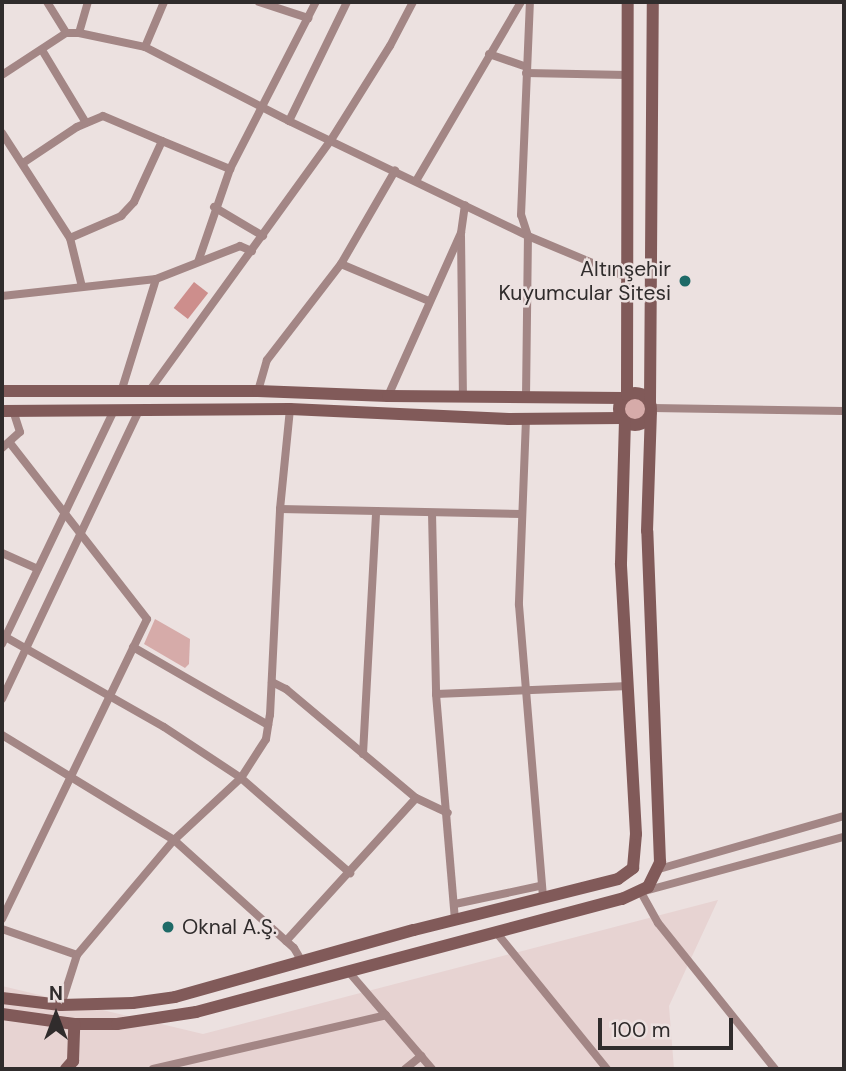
<!DOCTYPE html>
<html>
<head>
<meta charset="utf-8">
<style>
	body { margin:0 }
	#map { position:relative; width:846px; height:1071px; overflow:hidden; background:#ece1e0; font-family:"DM Sans",sans-serif }
	div>[style] { position:absolute }
	[style*='--x'] { left:calc(var(--x)*1px); top:calc(var(--y)*1px); width:calc(var(--w)*1px); rotate:calc(var(--a)*1deg) }
	.built>* { inset:0; background:#e7d3d2 }
	.green>* { inset:0; background:#d6aba9 }
	.round { border-radius:50% }
	.water>* { inset:0; background:#cd8e8c; transform-origin:0 0 }
	.minor>* { height:8px; margin:-4px; padding:0 4px; transform-origin:4px; border-radius:4px; background:#a38685 }
	.secondary>* { height:12px; margin:-6px; padding:0 6px; transform-origin:6px; border-radius:6px; background:#815a59 }
	.secondary>.ring { margin:-6px; padding:0; box-sizing:content-box; background:none; border:12px solid #815a59; border-radius:50% }
	.dots>* { width:19px; height:19px; translate:-50% -50%; box-sizing:border-box; border:4px solid #ece1e0; border-radius:50% }
	span { translate:-50% -50%; white-space:nowrap; text-align:center; line-height:1.15; -webkit-text-stroke:5px #ece1e0; paint-order:stroke }
	.poi-label { font-size:21px; color:#302c2c }
	.right { translate:-100% -50%; text-align:right }
	.left { translate:0 -50%; text-align:left }
	.frame { position:absolute; inset:0; border:4px solid #302c2c; pointer-events:none }
	.north { position:absolute; left:21px; top:980px; width:70px; height:70px; -webkit-text-stroke:5px #ece1e0; paint-order:stroke; rotate:0deg; font-size:19px; font-weight:700; line-height:28px; text-align:center; color:#302c2c }
	.north::after { content:''; display:block; margin:auto; width:24px; height:32px; background:#302c2c; clip-path:polygon(50% 0,100% 100%,50% 72%,0 100%) }
	.scale { position:absolute; left:598px; top:1018px; width:135px; height:32px; box-sizing:border-box; border:4px solid #302c2c; border-top:0; padding-left:9px; font-size:21px; line-height:24px; white-space:nowrap; color:#302c2c; -webkit-text-stroke:5px #ece1e0; paint-order:stroke }
</style>
</head>
<body>
<div id="map">
	<div class="built">
		<div style="clip-path:polygon(718px 900px,669px 1006px,674px 1069px,2px 1069px,2px 986px,203px 1034px)"></div>
	</div>
	<div class="green">
		<div class="round" style="left:624px;top:397px;width:24px;height:24px"></div>
		<div style="clip-path:polygon(155px 619px,190px 639px,189px 664px,185px 668px,144px 644px)"></div>
	</div>
	<div class="water">
		<div style="left:194px;top:282px;width:18px;height:33px;rotate:38deg"></div>
	</div>
	<div class="minor">
		<div style="--x:47;--y:2;--w:36;--a:58"></div>
		<div style="--x:259;--y:2;--w:52;--a:18.1"></div>
		<div style="--x:79;--y:33;--w:32;--a:-74"></div>
		<div style="--x:145;--y:47;--w:49;--a:-67.1"></div>
		<div style="--x:42;--y:50;--w:85;--a:58.9"></div>
		<div style="--x:489;--y:54;--w:40;--a:18.9"></div>
		<div style="--x:526;--y:73;--w:101;--a:1.1"></div>
		<div style="--x:2;--y:75;--w:77;--a:-33.3"></div>
		<div style="--x:66;--y:33;--w:13;--a:0"></div>
		<div style="--x:79;--y:33;--w:67;--a:12"></div>
		<div style="--x:145;--y:47;--w:162;--a:27.2"></div>
		<div style="--x:289;--y:121;--w:265;--a:25.7"></div>
		<div style="--x:528;--y:236;--w:106;--a:22.7"></div>
		<div style="--x:289;--y:121;--w:132;--a:-64"></div>
		<div style="--x:2;--y:133;--w:125;--a:57.1"></div>
		<div style="--x:70;--y:238;--w:50;--a:76.2"></div>
		<div style="--x:23;--y:163;--w:65;--a:-33.7"></div>
		<div style="--x:77;--y:127;--w:28;--a:-23"></div>
		<div style="--x:103;--y:116;--w:64;--a:23"></div>
		<div style="--x:416;--y:181;--w:208;--a:-59.6"></div>
		<div style="--x:214;--y:207;--w:57;--a:30.6"></div>
		<div style="--x:461;--y:236;--w:161;--a:89.3"></div>
		<div style="--x:70;--y:238;--w:56;--a:-23.3"></div>
		<div style="--x:121;--y:216;--w:19;--a:-47"></div>
		<div style="--x:134;--y:202;--w:67;--a:-65.3"></div>
		<div style="--x:162;--y:141;--w:74;--a:22.4"></div>
		<div style="--x:198;--y:262;--w:98;--a:-71"></div>
		<div style="--x:230;--y:169;--w:188;--a:-62.8"></div>
		<div style="--x:341;--y:264;--w:95;--a:22.8"></div>
		<div style="--x:2;--y:296;--w:155;--a:-6.3"></div>
		<div style="--x:156;--y:279;--w:90;--a:-21.4"></div>
		<div style="--x:240;--y:246;--w:13;--a:23"></div>
		<div style="--x:122;--y:389;--w:115;--a:-72.8"></div>
		<div style="--x:150;--y:390;--w:309;--a:-54.1"></div>
		<div style="--x:331;--y:140;--w:111;--a:-57.9"></div>
		<div style="--x:390;--y:46;--w:50;--a:-62.4"></div>
		<div style="--x:258;--y:391;--w:32;--a:-74"></div>
		<div style="--x:267;--y:360;--w:121;--a:-52.4"></div>
		<div style="--x:341;--y:264;--w:108;--a:-59.9"></div>
		<div style="--x:388;--y:396;--w:179;--a:-65.9"></div>
		<div style="--x:461;--y:233;--w:28;--a:-82"></div>
		<div style="--x:526;--y:397;--w:161;--a:-89.3"></div>
		<div style="--x:528;--y:236;--w:22;--a:-108"></div>
		<div style="--x:521;--y:215;--w:213;--a:-87.6"></div>
		<div style="--x:652;--y:408;--w:192;--a:0.9"></div>
		<div style="--x:526;--y:419;--w:186;--a:92.2"></div>
		<div style="--x:519;--y:605;--w:293;--a:85.3"></div>
		<div style="--x:2;--y:448;--w:24;--a:-42"></div>
		<div style="--x:20;--y:432;--w:22;--a:-108"></div>
		<div style="--x:280;--y:509;--w:242;--a:1.2"></div>
		<div style="--x:432;--y:513;--w:181;--a:88.7"></div>
		<div style="--x:436;--y:694;--w:226;--a:85.2"></div>
		<div style="--x:2;--y:553;--w:39;--a:24"></div>
		<div style="--x:2;--y:635;--w:186;--a:29.6"></div>
		<div style="--x:164;--y:727;--w:92;--a:33.5"></div>
		<div style="--x:241;--y:778;--w:145;--a:41.1"></div>
		<div style="--x:2;--y:644;--w:259;--a:-64.4"></div>
		<div style="--x:133;--y:647;--w:156;--a:30"></div>
		<div style="--x:272;--y:682;--w:16;--a:27"></div>
		<div style="--x:286;--y:689;--w:170;--a:40"></div>
		<div style="--x:416;--y:798;--w:35;--a:25"></div>
		<div style="--x:436;--y:694;--w:193;--a:-2.4"></div>
		<div style="--x:2;--y:699;--w:320;--a:-64.6"></div>
		<div style="--x:2;--y:735;--w:202;--a:31.4"></div>
		<div style="--x:174;--y:840;--w:161;--a:42"></div>
		<div style="--x:294;--y:948;--w:16;--a:60"></div>
		<div style="--x:363;--y:754;--w:243;--a:-86.9"></div>
		<div style="--x:659;--y:869;--w:192;--a:-16"></div>
		<div style="--x:455;--y:904;--w:87;--a:-12"></div>
		<div style="--x:2;--y:919;--w:333;--a:-64.2"></div>
		<div style="--x:147;--y:619;--w:224;--a:-127.9"></div>
		<div style="--x:2;--y:929;--w:79;--a:19.1"></div>
		<div style="--x:496;--y:932;--w:176;--a:51"></div>
		<div style="--x:286;--y:941;--w:193;--a:-47.7"></div>
		<div style="--x:348;--y:971;--w:129;--a:49.4"></div>
		<div style="--x:61;--y:1005;--w:52;--a:-72.3"></div>
		<div style="--x:77;--y:955;--w:150;--a:-49.9"></div>
		<div style="--x:174;--y:840;--w:91;--a:-42.8"></div>
		<div style="--x:241;--y:778;--w:46;--a:-57.3"></div>
		<div style="--x:266;--y:739;--w:24;--a:-81"></div>
		<div style="--x:270;--y:715;--w:206;--a:-87.2"></div>
		<div style="--x:280;--y:509;--w:100;--a:-84.3"></div>
		<div style="--x:153;--y:1069;--w:239;--a:-13"></div>
		<div style="--x:405;--y:1069;--w:21;--a:-39"></div>
		<div style="--x:775;--y:1069;--w:187;--a:-128.7"></div>
		<div style="--x:658;--y:923;--w:35;--a:-119"></div>
		<div style="--x:641;--y:892;--w:210;--a:-15.2"></div>
	</div>
	<div class="secondary">
		<div style="--x:2;--y:391;--w:256;--a:0"></div>
		<div style="--x:258;--y:391;--w:130;--a:2.2"></div>
		<div style="--x:388;--y:396;--w:235;--a:0.5"></div>
		<div class="ring" style="left:619px;top:393px;width:20px;height:20px"></div>
		<div style="--x:627;--y:395;--w:393;--a:-89.9"></div>
		<div style="--x:650;--y:402;--w:400;--a:-89.6"></div>
		<div style="--x:2;--y:411;--w:288;--a:-0.4"></div>
		<div style="--x:290;--y:409;--w:219;--a:2.6"></div>
		<div style="--x:509;--y:419;--w:113;--a:-0.5"></div>
		<div style="--x:2;--y:998;--w:59;--a:6.8"></div>
		<div style="--x:61;--y:1005;--w:72;--a:-1.6"></div>
		<div style="--x:133;--y:1003;--w:42;--a:-8.1"></div>
		<div style="--x:175;--y:997;--w:248;--a:-15.7"></div>
		<div style="--x:414;--y:930;--w:210;--a:-14"></div>
		<div style="--x:618;--y:879;--w:19;--a:-36"></div>
		<div style="--x:633;--y:868;--w:34;--a:-85"></div>
		<div style="--x:636;--y:834;--w:271;--a:-93.2"></div>
		<div style="--x:621;--y:563;--w:141;--a:-88.4"></div>
		<div style="--x:2;--y:1014;--w:73;--a:7.9"></div>
		<div style="--x:74;--y:1024;--w:43;--a:0"></div>
		<div style="--x:117;--y:1024;--w:80;--a:-8.6"></div>
		<div style="--x:196;--y:1012;--w:441;--a:-14.9"></div>
		<div style="--x:622;--y:899;--w:29;--a:-25"></div>
		<div style="--x:648;--y:887;--w:28;--a:-64"></div>
		<div style="--x:660;--y:862;--w:331;--a:-92.2"></div>
		<div style="--x:647;--y:531;--w:118;--a:-88.1"></div>
		<div style="--x:66;--y:1069;--w:11;--a:-49"></div>
		<div style="--x:73;--y:1061;--w:37;--a:-88"></div>
	</div>
	<div class="dots">
		<div style="left:685px;top:281px;background:#1e6a67"></div>
		<div style="left:168px;top:927px;background:#1e6a67"></div>
	</div>
	<div class="poi-label">
		<span class="right" style="left:671px;top:281px">Altınşehir<br>Kuyumcular Sitesi</span>
		<span class="left" style="left:182px;top:927px">Oknal A.Ş.</span>
	</div>
	<div class="frame"></div>
	<div class="north">N</div>
	<div class="scale">100 m</div>
</div>
</body>
</html>
